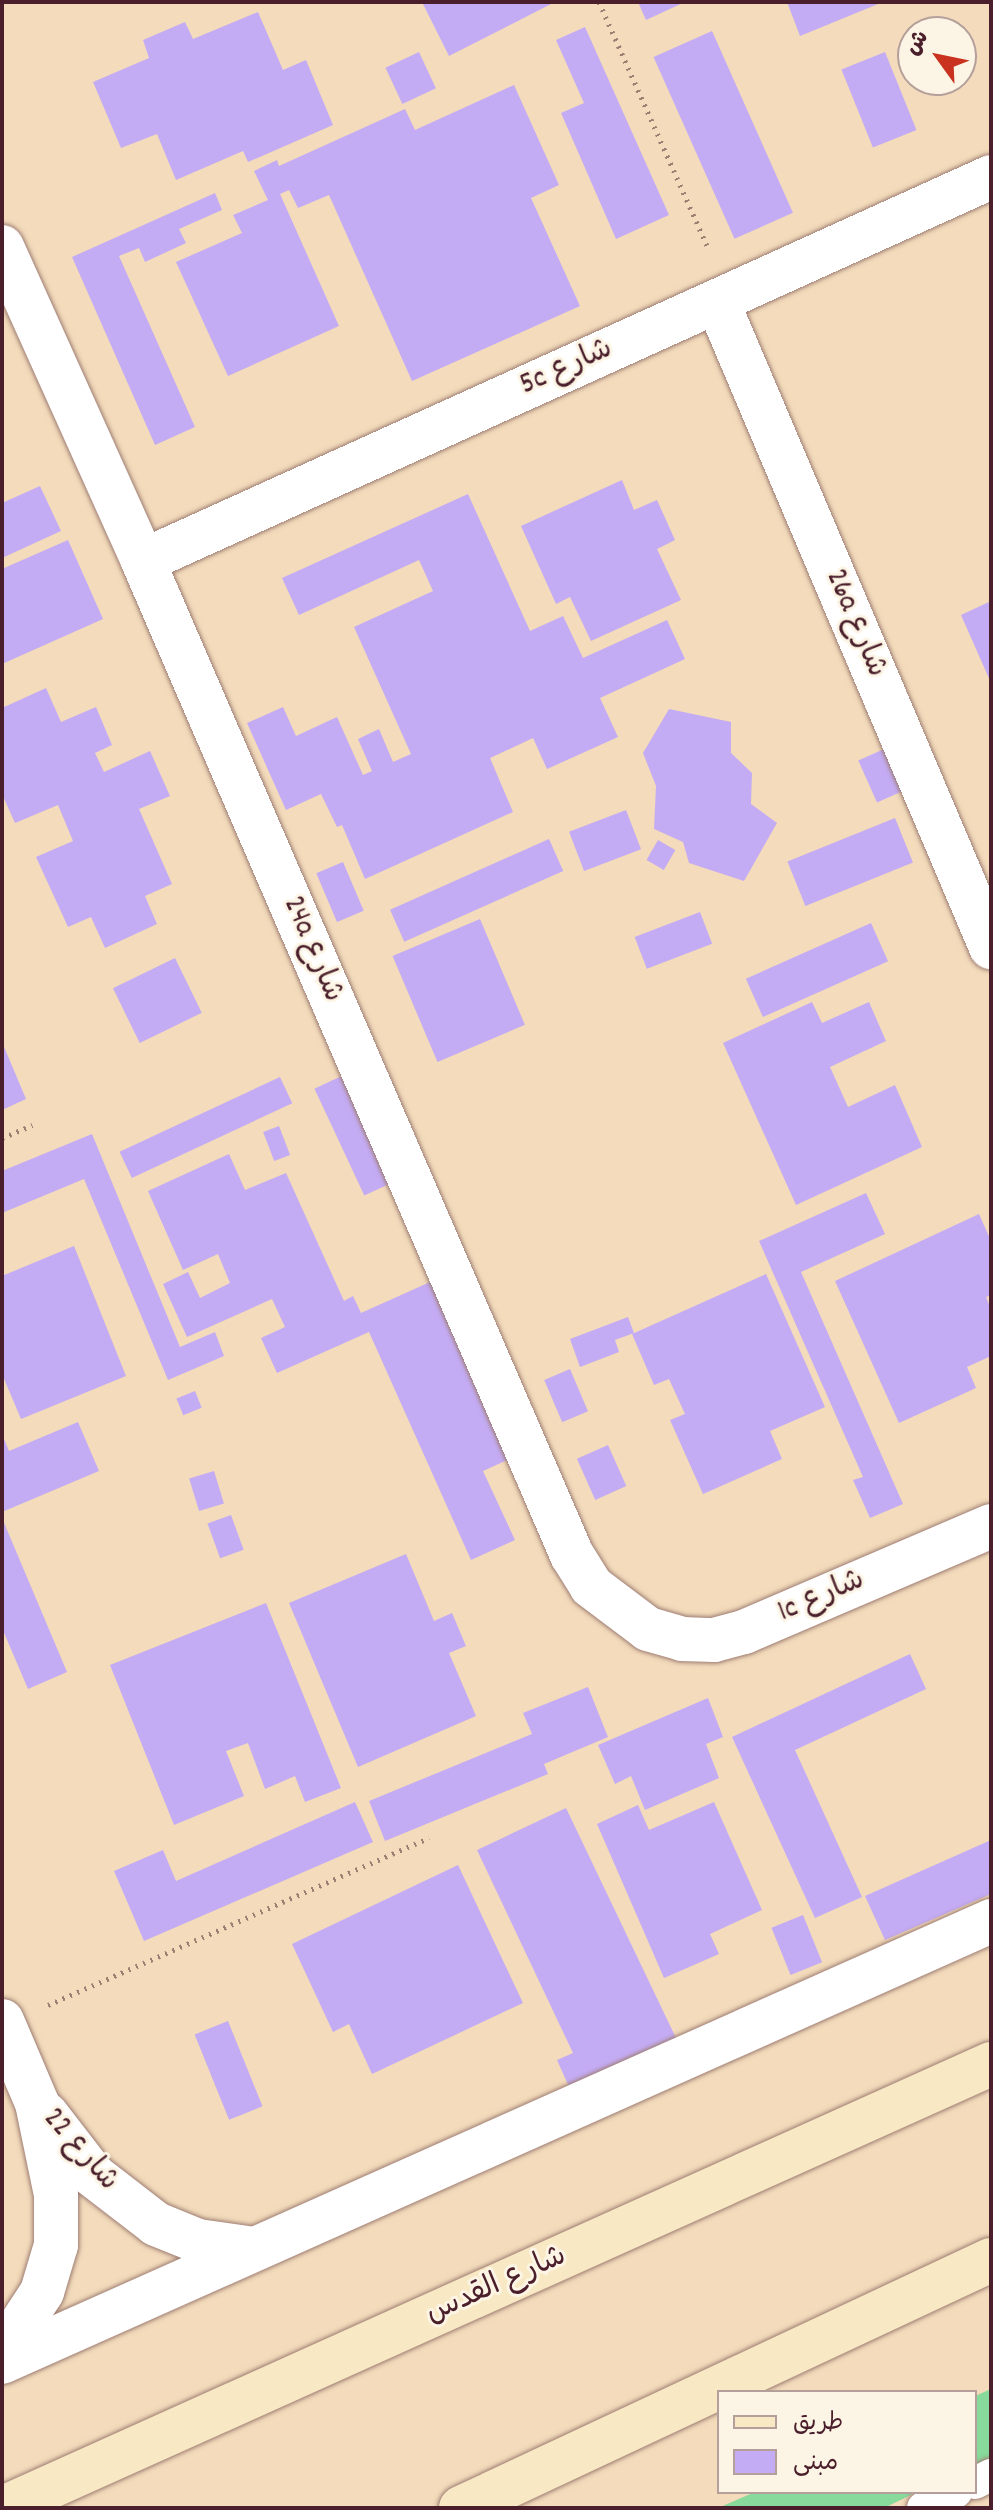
<!DOCTYPE html>
<html>
<head>
<meta charset="utf-8">
<style>
	body { margin:0 }
	#map { position:relative; width:993px; height:2510px; overflow:hidden; background:#f3dbbb; font-family:Dekko,"Playpen Sans Arabic",sans-serif }
	div>[style] { position:absolute }
	[style*='--x'] { left:calc(var(--x)*1px); top:calc(var(--y)*1px); width:calc(var(--w)*1px); rotate:calc(var(--a)*1deg) }
	.green>* { inset:0; background:#87da9b }
	.building>* { inset:0; background:#c4acf4; transform-origin:0 0 }
	.path>* { height:5px; margin-top:-2.5px; transform-origin:0; background:repeating-linear-gradient(90deg,#9e7d73 0 2px,transparent 0 8px) }
	.roads { filter:drop-shadow(0 0 2px #9e7d73) drop-shadow(0 0 2px #9e7d73) }
	.service>* { height:32px; margin:-16px; padding:0 16px; transform-origin:16px; border-radius:16px; background:#fff }
	.minor>* { height:44px; margin:-22px; padding:0 22px; transform-origin:22px; border-radius:22px; background:#fff }
	.secondary>* { height:44px; margin:-22px; padding:0 22px; transform-origin:22px; border-radius:22px; background:#f8e8c3 }
	span { translate:-50% -50%; white-space:nowrap; text-align:center; line-height:1.15; -webkit-text-stroke:6px #fcf5e5; paint-order:stroke }
	.street-label { font-size:30px; color:#4a1f2b }
	.frame { position:absolute; inset:0; border:4px solid #4a1f2b; pointer-events:none }
	.legend { position:absolute; left:717px; top:2390px; width:260px; height:104px; box-sizing:border-box; background:#fcf5e5; border:2px solid #b59f9b; margin:0; padding:10px 14px; list-style:none; font-size:24px; color:#4a1f2b }
	.legend li { display:flex; align-items:center; gap:16px; height:40px }
	.legend b { width:40px; border:2px solid #b59f9b }
	.north { position:absolute; left:897px; top:16px; width:80px; height:80px; box-sizing:border-box; background:#fcf5e5; border:2px solid #b59f9b; border-radius:50%; rotate:303deg; font-size:22px; font-weight:700; line-height:32px; text-align:center; color:#4a1f2b }
	.north::after { content:''; display:block; margin:auto; width:28px; height:36px; background:#c8321e; clip-path:polygon(50% 0,100% 100%,50% 72%,0 100%) }
</style>
</head>
<body>
<div id="map">
	<div class="green">
		<div style="clip-path:polygon(991px 2389px,991px 2457px,975px 2465px,975px 2396px)"></div>
		<div style="clip-path:polygon(755px 2492px,917px 2492px,884px 2508px,718px 2508px)"></div>
	</div>
	<div class="building">
		<div style="clip-path:polygon(422px 2px,555px 2px,449px 56px)"></div>
		<div style="clip-path:polygon(638px 2px,685px 2px,646px 20px)"></div>
		<div style="clip-path:polygon(787px 2px,883px 2px,800px 36px)"></div>
		<div style="clip-path:polygon(258px 12px,283px 70px,306px 60px,333px 125px,248px 162px,243px 151px,176px 180px,157px 134px,121px 148px,93px 82px,149px 58px,143px 40px,185px 22px,193px 39px)"></div>
		<div style="clip-path:polygon(585px 27px,669px 215px,616px 239px,561px 113px,584px 103px,556px 40px)"></div>
		<div style="left:712px;top:31px;width:199px;height:64px;rotate:66deg"></div>
		<div style="left:419px;top:52px;width:40px;height:37px;rotate:65deg"></div>
		<div style="left:885px;top:52px;width:84px;height:47px;rotate:68deg"></div>
		<div style="clip-path:polygon(514px 85px,559px 185px,531px 198px,580px 306px,412px 381px,329px 195px,298px 208px,289px 190px,280px 194px,339px 326px,228px 376px,176px 262px,242px 233px,233px 215px,268px 200px,254px 171px,277px 160px,279px 166px,405px 109px,415px 130px)"></div>
		<div style="clip-path:polygon(215px 193px,222px 210px,179px 229px,186px 243px,145px 262px,139px 248px,119px 256px,195px 427px,155px 445px,72px 257px)"></div>
		<div style="clip-path:polygon(622px 480px,634px 510px,657px 500px,675px 540px,657px 549px,681px 600px,591px 641px,570px 597px,556px 604px,521px 526px)"></div>
		<div style="clip-path:polygon(40px 486px,61px 531px,2px 558px,2px 503px)"></div>
		<div style="clip-path:polygon(468px 494px,530px 631px,563px 616px,583px 658px,667px 620px,685px 659px,600px 698px,618px 737px,547px 769px,533px 738px,490px 758px,513px 812px,365px 879px,342px 825px,337px 827px,321px 794px,286px 810px,247px 723px,283px 707px,296px 736px,337px 717px,363px 775px,372px 771px,358px 739px,379px 729px,393px 762px,411px 754px,354px 627px,433px 591px,419px 560px,299px 615px,282px 578px)"></div>
		<div style="clip-path:polygon(68px 540px,103px 619px,2px 664px,2px 569px)"></div>
		<div style="clip-path:polygon(991px 601px,991px 683px,961px 615px)"></div>
		<div style="clip-path:polygon(46px 688px,61px 722px,96px 707px,112px 745px,95px 753px,104px 772px,150px 751px,170px 796px,139px 809px,172px 884px,145px 896px,157px 924px,105px 948px,91px 917px,68px 927px,36px 857px,73px 841px,58px 805px,15px 823px,2px 794px,2px 708px)"></div>
		<div style="clip-path:polygon(669px 709px,731px 722px,731px 753px,752px 773px,751px 804px,777px 823px,744px 881px,689px 863px,683px 842px,654px 829px,656px 786px,643px 753px)"></div>
		<div style="left:893px;top:745px;width:46px;height:38px;rotate:66deg"></div>
		<div style="left:626px;top:810px;width:42px;height:61px;rotate:69deg"></div>
		<div style="left:895px;top:818px;width:48px;height:116px;rotate:68deg"></div>
		<div style="left:549px;top:839px;width:35px;height:174px;rotate:66deg"></div>
		<div style="left:658px;top:840px;width:20px;height:23px;rotate:30deg"></div>
		<div style="left:343px;top:862px;width:53px;height:29px;rotate:67deg"></div>
		<div style="left:700px;top:912px;width:34px;height:70px;rotate:69deg"></div>
		<div style="left:480px;top:919px;width:115px;height:95px;rotate:67deg"></div>
		<div style="left:871px;top:923px;width:42px;height:137px;rotate:66deg"></div>
		<div style="left:175px;top:958px;width:61px;height:69px;rotate:64deg"></div>
		<div style="clip-path:polygon(812px 1002px,822px 1023px,869px 1002px,886px 1041px,830px 1067px,848px 1107px,895px 1085px,922px 1147px,796px 1205px,723px 1043px)"></div>
		<div style="clip-path:polygon(2px 1042px,26px 1099px,2px 1110px)"></div>
		<div style="left:348px;top:1073px;width:118px;height:37px;rotate:65deg"></div>
		<div style="left:280px;top:1077px;width:29px;height:177px;rotate:65deg"></div>
		<div style="left:279px;top:1126px;width:31px;height:17px;rotate:69deg"></div>
		<div style="clip-path:polygon(92px 1134px,180px 1347px,215px 1332px,224px 1356px,168px 1380px,84px 1179px,2px 1213px,2px 1171px)"></div>
		<div style="clip-path:polygon(229px 1154px,245px 1190px,286px 1173px,344px 1301px,353px 1296px,361px 1313px,439px 1278px,518px 1455px,483px 1471px,515px 1540px,471px 1560px,369px 1332px,277px 1373px,261px 1338px,285px 1327px,272px 1299px,187px 1337px,163px 1284px,188px 1272px,200px 1298px,230px 1283px,218px 1254px,183px 1270px,148px 1191px)"></div>
		<div style="clip-path:polygon(866px 1193px,885px 1234px,801px 1272px,903px 1504px,870px 1518px,853px 1480px,863px 1477px,759px 1241px)"></div>
		<div style="clip-path:polygon(979px 1214px,991px 1241px,991px 1295px,986px 1297px,991px 1309px,991px 1356px,967px 1367px,976px 1388px,899px 1423px,835px 1281px)"></div>
		<div style="clip-path:polygon(74px 1246px,126px 1376px,21px 1419px,2px 1374px,2px 1276px)"></div>
		<div style="clip-path:polygon(766px 1274px,825px 1407px,770px 1431px,782px 1459px,703px 1494px,670px 1420px,685px 1414px,669px 1379px,654px 1385px,632px 1334px)"></div>
		<div style="clip-path:polygon(628px 1317px,634px 1333px,615px 1340px,619px 1352px,580px 1367px,570px 1339px)"></div>
		<div style="left:570px;top:1369px;width:46px;height:28px;rotate:67deg"></div>
		<div style="left:195px;top:1391px;width:18px;height:20px;rotate:68deg"></div>
		<div style="clip-path:polygon(78px 1422px,99px 1471px,2px 1512px,2px 1434px,9px 1451px)"></div>
		<div style="left:608px;top:1445px;width:45px;height:34px;rotate:66deg"></div>
		<div style="left:214px;top:1471px;width:34px;height:26px;rotate:73deg"></div>
		<div style="left:231px;top:1515px;width:37px;height:25px;rotate:70deg"></div>
		<div style="clip-path:polygon(2px 1518px,67px 1672px,28px 1689px,2px 1628px)"></div>
		<div style="clip-path:polygon(406px 1554px,434px 1621px,452px 1613px,466px 1646px,449px 1653px,476px 1716px,358px 1767px,289px 1603px)"></div>
		<div style="clip-path:polygon(266px 1603px,341px 1788px,305px 1802px,295px 1776px,265px 1789px,248px 1743px,226px 1751px,244px 1796px,174px 1825px,110px 1665px)"></div>
		<div style="clip-path:polygon(910px 1654px,926px 1689px,795px 1750px,862px 1897px,815px 1918px,732px 1737px)"></div>
		<div style="clip-path:polygon(588px 1687px,608px 1737px,544px 1764px,548px 1774px,385px 1841px,369px 1801px,532px 1734px,523px 1713px)"></div>
		<div style="clip-path:polygon(708px 1698px,723px 1737px,706px 1744px,719px 1778px,645px 1810px,631px 1776px,615px 1784px,598px 1745px)"></div>
		<div style="clip-path:polygon(355px 1802px,373px 1842px,144px 1941px,114px 1871px,163px 1850px,176px 1881px)"></div>
		<div style="clip-path:polygon(714px 1802px,762px 1910px,710px 1934px,719px 1954px,664px 1978px,597px 1824px,638px 1805px,649px 1830px)"></div>
		<div style="clip-path:polygon(566px 1808px,676px 2038px,570px 2089px,557px 2060px,573px 2053px,477px 1850px)"></div>
		<div style="clip-path:polygon(991px 1840px,991px 1894px,885px 1940px,865px 1896px)"></div>
		<div style="clip-path:polygon(458px 1865px,523px 2003px,372px 2074px,349px 2024px,333px 2032px,292px 1944px)"></div>
		<div style="left:803px;top:1915px;width:51px;height:34px;rotate:68deg"></div>
		<div style="left:228px;top:2021px;width:92px;height:36px;rotate:68deg"></div>
	</div>
	<div class="path">
		<div style="--x:599;--y:2;--w:271;--a:66.1"></div>
		<div style="--x:2;--y:1138;--w:33;--a:-23"></div>
		<div style="--x:48;--y:2005;--w:416;--a:-23.7"></div>
	</div>
	<div class="roads">
		<div class="service">
			<div style="--x:975;--y:2483;--w:18;--a:-27"></div>
			<div style="--x:923;--y:2508;--w:37;--a:-26"></div>
		</div>
		<div class="minor">
			<div style="--x:2;--y:247;--w:344;--a:65.8"></div>
			<div style="--x:143;--y:561;--w:1083;--a:66.66"></div>
			<div style="--x:572;--y:1555;--w:36;--a:58"></div>
			<div style="--x:591;--y:1586;--w:71;--a:37"></div>
			<div style="--x:648;--y:1629;--w:35;--a:16"></div>
			<div style="--x:682;--y:1639;--w:32;--a:2"></div>
			<div style="--x:714;--y:1640;--w:31;--a:-15"></div>
			<div style="--x:744;--y:1632;--w:269;--a:-23.2"></div>
			<div style="--x:717;--y:301;--w:702;--a:67.02"></div>
			<div style="--x:143;--y:561;--w:931;--a:-24.36"></div>
			<div style="--x:2;--y:2021;--w:89;--a:66.9"></div>
			<div style="--x:37;--y:2103;--w:94;--a:78.3"></div>
			<div style="--x:56;--y:2195;--w:50;--a:90"></div>
			<div style="--x:56;--y:2245;--w:49;--a:106.6"></div>
			<div style="--x:42;--y:2292;--w:73;--a:123.3"></div>
			<div style="--x:46;--y:2114;--w:78;--a:52.3"></div>
			<div style="--x:94;--y:2176;--w:78;--a:37.7"></div>
			<div style="--x:156;--y:2224;--w:45;--a:22"></div>
			<div style="--x:198;--y:2241;--w:57;--a:8.1"></div>
			<div style="--x:2;--y:2362;--w:1083;--a:-24.03"></div>
		</div>
		<div class="secondary">
			<div style="--x:3;--y:2508;--w:1083;--a:-24.2"></div>
			<div style="--x:461;--y:2508;--w:585;--a:-25.08"></div>
		</div>
	</div>
	<div class="street-label">
		<span style="left:567px;top:369px;rotate:-24deg">5c شارع</span>
		<span style="left:854px;top:624px;rotate:67deg">26a شارع</span>
		<span style="left:311px;top:950px;rotate:67deg">24a شارع</span>
		<span style="left:822px;top:1598px;rotate:-23deg">1c شارع</span>
		<span style="left:79px;top:2151px;rotate:49deg">شارع 22</span>
		<span style="left:497px;top:2287px;rotate:-24deg">شارع القدس</span>
	</div>
	<div class="frame"></div>
	<ul class="legend">
	<li><b style="height:10px;background:#f8e8c3"></b>طريق</li>
	<li><b style="height:22px;background:#c4acf4"></b>مبنى</li>
	</ul>
	<div class="north">ش</div>
</div>
</body>
</html>
